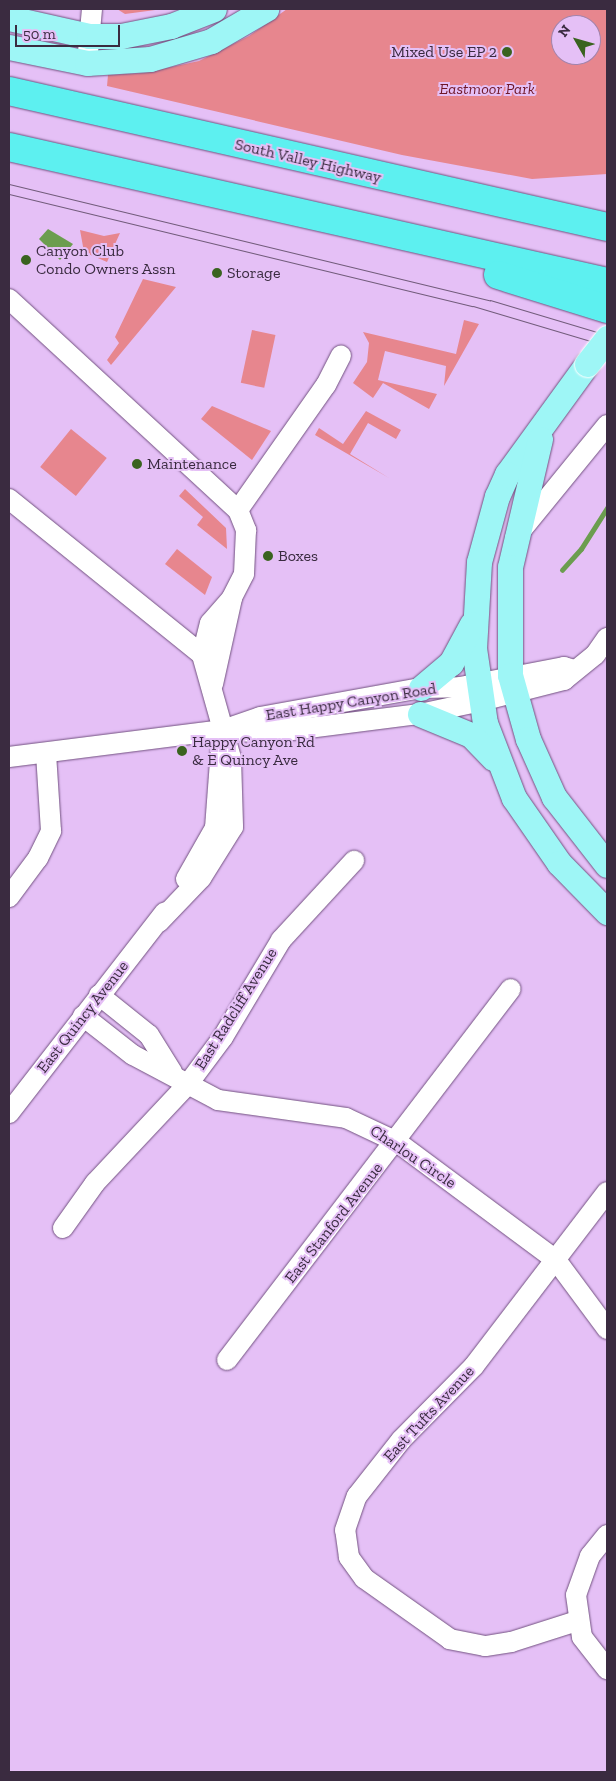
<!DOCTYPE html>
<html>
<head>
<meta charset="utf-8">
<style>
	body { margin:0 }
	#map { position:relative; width:616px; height:1781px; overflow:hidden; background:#e5c0f6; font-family:"Zilla Slab",serif }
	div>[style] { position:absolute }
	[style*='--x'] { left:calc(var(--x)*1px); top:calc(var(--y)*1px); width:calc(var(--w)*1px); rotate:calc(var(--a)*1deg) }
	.green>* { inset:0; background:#e7868e; transform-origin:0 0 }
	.water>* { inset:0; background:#6b9d4f }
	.stream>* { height:4.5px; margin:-2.25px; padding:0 2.25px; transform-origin:2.25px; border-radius:2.25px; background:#6b9d4f }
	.roads { filter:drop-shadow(0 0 1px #725180) drop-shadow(0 0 1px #725180) }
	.minor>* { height:20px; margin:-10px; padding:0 10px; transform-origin:10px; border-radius:10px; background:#fff }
	.major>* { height:25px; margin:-12.5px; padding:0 12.5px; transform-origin:12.5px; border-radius:12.5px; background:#9ef6f6 }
	.highway>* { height:28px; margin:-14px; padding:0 14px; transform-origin:14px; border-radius:14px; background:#5df0f0 }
	.tram>* { height:1px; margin:-0.5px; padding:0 0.5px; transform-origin:0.5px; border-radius:0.5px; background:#725c7b }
	.bridges { filter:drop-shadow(0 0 1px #fff) drop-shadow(0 0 1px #fff) }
	.major-bridge>* { height:25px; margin:-12.5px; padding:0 12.5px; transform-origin:12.5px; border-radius:12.5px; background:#9ef6f6 }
	.dots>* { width:14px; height:14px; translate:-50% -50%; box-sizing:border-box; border:2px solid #e5c0f6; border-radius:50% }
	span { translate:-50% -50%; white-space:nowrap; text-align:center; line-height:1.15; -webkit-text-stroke:4px #e5c0f6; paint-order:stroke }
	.poi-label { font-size:16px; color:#3a2b40 }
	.right { translate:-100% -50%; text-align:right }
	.left { translate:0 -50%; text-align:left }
	.park-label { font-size:16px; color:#6f1728; font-style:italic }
	.street-label { font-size:16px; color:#3a2b40 }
	.frame { position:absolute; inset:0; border:10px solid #3a2b40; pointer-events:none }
	.north { position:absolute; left:551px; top:15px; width:50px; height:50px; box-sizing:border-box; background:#e5c0f6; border:1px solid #a184ad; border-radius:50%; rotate:308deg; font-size:14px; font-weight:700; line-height:20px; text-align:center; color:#3a2b40 }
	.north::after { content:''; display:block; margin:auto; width:18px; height:22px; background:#3a631f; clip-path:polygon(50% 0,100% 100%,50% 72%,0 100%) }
	.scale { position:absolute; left:15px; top:25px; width:105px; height:22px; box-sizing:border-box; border:2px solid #3a2b40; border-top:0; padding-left:6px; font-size:15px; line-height:18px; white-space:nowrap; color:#3a2b40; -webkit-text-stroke:4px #e5c0f6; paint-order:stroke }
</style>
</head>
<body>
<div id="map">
	<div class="green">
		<div style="clip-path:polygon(117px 9px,163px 9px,125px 14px)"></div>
		<div style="clip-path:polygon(evenodd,287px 9px,607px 9px,607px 174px,532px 179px,402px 155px,107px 86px,108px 75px,143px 73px,199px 61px,249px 36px,287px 9px,561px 25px,591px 25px,591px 55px,561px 55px,561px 25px)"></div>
		<div style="clip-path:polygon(80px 230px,104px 236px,120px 233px,107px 262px,84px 252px)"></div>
		<div style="clip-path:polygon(143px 279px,176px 287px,111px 365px,107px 360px,119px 343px,115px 337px)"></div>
		<div style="clip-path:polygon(464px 320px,479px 324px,444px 386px,446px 366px,385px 351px,378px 380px,437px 394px,429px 409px,383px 383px,373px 398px,353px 383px,367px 362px,369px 343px,363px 332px,456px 354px)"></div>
		<div style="left:252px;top:330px;width:24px;height:54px;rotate:12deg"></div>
		<div style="clip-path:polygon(212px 406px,271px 431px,252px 460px,201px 419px)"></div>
		<div style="clip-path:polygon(366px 411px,401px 430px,396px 439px,368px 423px,350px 454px,389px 478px,315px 435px,319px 428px,343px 444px)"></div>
		<div style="left:71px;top:429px;width:46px;height:49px;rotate:39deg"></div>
		<div style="clip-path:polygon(185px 489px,226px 528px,227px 549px,197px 525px,203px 517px,179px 496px)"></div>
		<div style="clip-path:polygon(177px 549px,212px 577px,205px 595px,165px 564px)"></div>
	</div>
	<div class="water">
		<div style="clip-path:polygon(48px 229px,73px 244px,60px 260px,39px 239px)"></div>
	</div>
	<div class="stream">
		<div style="--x:562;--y:570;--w:28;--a:-48"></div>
		<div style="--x:581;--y:549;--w:49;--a:-57.6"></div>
	</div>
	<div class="roads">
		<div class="minor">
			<div style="--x:87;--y:63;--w:54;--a:-84.7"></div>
			<div style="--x:9;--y:299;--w:311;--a:42.7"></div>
			<div style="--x:238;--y:510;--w:22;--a:68"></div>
			<div style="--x:246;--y:530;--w:44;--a:92.6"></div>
			<div style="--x:244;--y:574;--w:27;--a:117"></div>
			<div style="--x:232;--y:598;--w:33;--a:131"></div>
			<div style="--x:210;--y:623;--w:33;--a:104"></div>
			<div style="--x:202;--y:655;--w:107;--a:74.3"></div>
			<div style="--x:231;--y:758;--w:69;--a:88.3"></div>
			<div style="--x:233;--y:827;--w:60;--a:122.1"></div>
			<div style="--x:201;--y:878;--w:61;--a:133.7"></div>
			<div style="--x:9;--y:499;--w:248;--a:38.9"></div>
			<div style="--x:238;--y:510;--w:153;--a:-54.9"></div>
			<div style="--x:326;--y:385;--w:33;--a:-63"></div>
			<div style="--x:515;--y:538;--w:146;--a:-50.8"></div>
			<div style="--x:213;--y:684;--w:88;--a:-77.5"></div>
			<div style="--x:223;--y:730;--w:46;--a:3.7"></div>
			<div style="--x:269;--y:733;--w:152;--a:-7.2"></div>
			<div style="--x:420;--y:714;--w:62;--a:-12"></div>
			<div style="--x:481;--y:701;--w:86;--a:-14.2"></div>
			<div style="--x:564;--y:680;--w:40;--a:-39"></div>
			<div style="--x:595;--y:655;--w:21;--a:-55"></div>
			<div style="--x:9;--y:757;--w:216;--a:-7.2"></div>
			<div style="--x:223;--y:730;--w:39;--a:-19"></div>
			<div style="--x:260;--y:717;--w:164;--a:-10.2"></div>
			<div style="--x:421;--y:688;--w:39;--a:-1"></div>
			<div style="--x:460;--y:687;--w:106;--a:-10.9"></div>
			<div style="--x:564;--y:667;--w:10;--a:17"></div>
			<div style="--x:186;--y:879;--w:59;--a:-60.4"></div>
			<div style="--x:215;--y:828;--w:94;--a:-85.7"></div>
			<div style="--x:9;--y:897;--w:49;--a:-53.4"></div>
			<div style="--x:38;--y:858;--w:30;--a:-64"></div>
			<div style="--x:51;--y:831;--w:78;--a:-93.7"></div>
			<div style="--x:99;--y:995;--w:64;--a:38.7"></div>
			<div style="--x:149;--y:1035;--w:44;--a:58.1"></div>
			<div style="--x:83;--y:1016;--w:63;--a:38"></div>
			<div style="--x:133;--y:1055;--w:96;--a:27.9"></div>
			<div style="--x:218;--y:1100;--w:129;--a:8"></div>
			<div style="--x:346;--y:1118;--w:56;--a:25.2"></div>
			<div style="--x:397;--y:1142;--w:198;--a:36.6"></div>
			<div style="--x:556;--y:1260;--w:86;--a:53.5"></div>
			<div style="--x:9;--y:1113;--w:254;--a:-52.2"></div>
			<div style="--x:63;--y:1228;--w:55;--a:-54.6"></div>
			<div style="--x:95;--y:1183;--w:136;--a:-46.8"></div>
			<div style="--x:188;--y:1084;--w:59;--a:-53.3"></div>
			<div style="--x:223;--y:1037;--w:113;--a:-59.1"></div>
			<div style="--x:281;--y:940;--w:108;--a:-47.3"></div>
			<div style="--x:227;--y:1360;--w:467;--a:-52.6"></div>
			<div style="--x:607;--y:1535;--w:27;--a:129"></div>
			<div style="--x:590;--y:1556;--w:41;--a:109.7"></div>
			<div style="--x:576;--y:1595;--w:42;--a:81.9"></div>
			<div style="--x:582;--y:1637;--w:41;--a:52"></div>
			<div style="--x:577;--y:1621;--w:69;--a:162.3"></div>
			<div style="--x:511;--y:1642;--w:26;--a:171"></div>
			<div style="--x:485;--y:1646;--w:36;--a:-169"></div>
			<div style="--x:450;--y:1639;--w:105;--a:-144.7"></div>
			<div style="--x:364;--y:1578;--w:26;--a:-126"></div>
			<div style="--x:349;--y:1557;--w:27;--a:-98"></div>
			<div style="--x:345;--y:1530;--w:36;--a:-71"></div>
			<div style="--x:357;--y:1496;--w:71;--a:-51.8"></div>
			<div style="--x:401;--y:1440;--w:104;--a:-45.4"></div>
			<div style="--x:474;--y:1366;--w:219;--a:-52.6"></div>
		</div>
		<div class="major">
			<div style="--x:9;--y:18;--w:82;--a:12.7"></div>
			<div style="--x:89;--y:36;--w:32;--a:0"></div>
			<div style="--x:121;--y:36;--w:51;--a:-11.3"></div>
			<div style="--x:171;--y:26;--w:46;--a:-21.6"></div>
			<div style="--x:9;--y:47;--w:80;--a:11.6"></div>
			<div style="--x:87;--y:63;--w:63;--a:-3.6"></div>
			<div style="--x:150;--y:59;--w:64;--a:-16.4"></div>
			<div style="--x:211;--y:41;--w:64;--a:-30.2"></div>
			<div style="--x:587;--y:364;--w:136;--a:126"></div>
			<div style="--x:507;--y:474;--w:24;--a:114"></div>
			<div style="--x:497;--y:496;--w:68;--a:105.3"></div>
			<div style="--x:479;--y:562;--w:86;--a:93.3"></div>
			<div style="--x:474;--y:648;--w:76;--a:81.7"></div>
			<div style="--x:485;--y:723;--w:80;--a:68.9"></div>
			<div style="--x:514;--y:798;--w:79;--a:55.3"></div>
			<div style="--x:559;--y:863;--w:69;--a:45.6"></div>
			<div style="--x:540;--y:439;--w:131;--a:103.2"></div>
			<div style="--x:510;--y:567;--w:108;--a:90"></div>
			<div style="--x:510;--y:675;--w:66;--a:74.3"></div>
			<div style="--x:528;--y:739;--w:64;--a:65.9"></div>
			<div style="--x:554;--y:797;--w:86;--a:52.1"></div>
			<div style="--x:421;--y:688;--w:39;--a:-40"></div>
			<div style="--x:451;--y:663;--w:44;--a:-61.7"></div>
			<div style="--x:420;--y:714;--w:55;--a:22.4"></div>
			<div style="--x:471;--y:735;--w:32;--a:46"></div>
		</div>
		<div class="highway">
			<div style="--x:9;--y:91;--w:613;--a:12.81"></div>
			<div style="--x:9;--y:147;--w:613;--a:12.72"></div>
			<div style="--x:498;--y:275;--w:114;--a:17.3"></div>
		</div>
	</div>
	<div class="tram">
		<div style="--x:9;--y:184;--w:495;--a:13.6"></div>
		<div style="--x:490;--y:300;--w:122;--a:16.7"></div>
		<div style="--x:9;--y:194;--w:477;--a:13.6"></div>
		<div style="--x:473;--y:306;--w:140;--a:16.6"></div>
	</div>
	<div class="bridges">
		<div class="major-bridge">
			<div style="--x:587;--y:364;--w:33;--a:-52"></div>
		</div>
	</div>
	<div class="dots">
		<div style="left:507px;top:52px;background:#3a631f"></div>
		<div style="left:26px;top:260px;background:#3a631f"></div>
		<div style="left:217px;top:273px;background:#3a631f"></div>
		<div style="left:137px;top:464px;background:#3a631f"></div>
		<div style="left:268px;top:556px;background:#3a631f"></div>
		<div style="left:182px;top:751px;background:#3a631f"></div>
	</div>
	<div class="poi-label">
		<span class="right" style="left:497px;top:52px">Mixed Use EP 2</span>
		<span class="left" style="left:36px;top:260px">Canyon Club<br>Condo Owners Assn</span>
		<span class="left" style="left:227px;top:273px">Storage</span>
		<span class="left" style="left:147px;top:464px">Maintenance</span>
		<span class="left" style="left:278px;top:556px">Boxes</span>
		<span class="left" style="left:192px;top:751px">Happy Canyon Rd<br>&amp; E Quincy Ave</span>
	</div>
	<div class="park-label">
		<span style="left:487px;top:89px">Eastmoor Park</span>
	</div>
	<div class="street-label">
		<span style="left:308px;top:161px;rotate:13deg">South Valley Highway</span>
		<span style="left:351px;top:702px;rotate:-9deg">East Happy Canyon Road</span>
		<span style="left:236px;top:1009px;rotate:-58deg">East Radcliff Avenue</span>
		<span style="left:83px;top:1017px;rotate:-52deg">East Quincy Avenue</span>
		<span style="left:413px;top:1157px;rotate:34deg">Charlou Circle</span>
		<span style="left:334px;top:1223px;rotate:-52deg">East Stanford Avenue</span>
		<span style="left:429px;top:1414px;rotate:-47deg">East Tufts Avenue</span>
	</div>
	<div class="frame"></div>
	<div class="north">N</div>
	<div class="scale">50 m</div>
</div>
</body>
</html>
